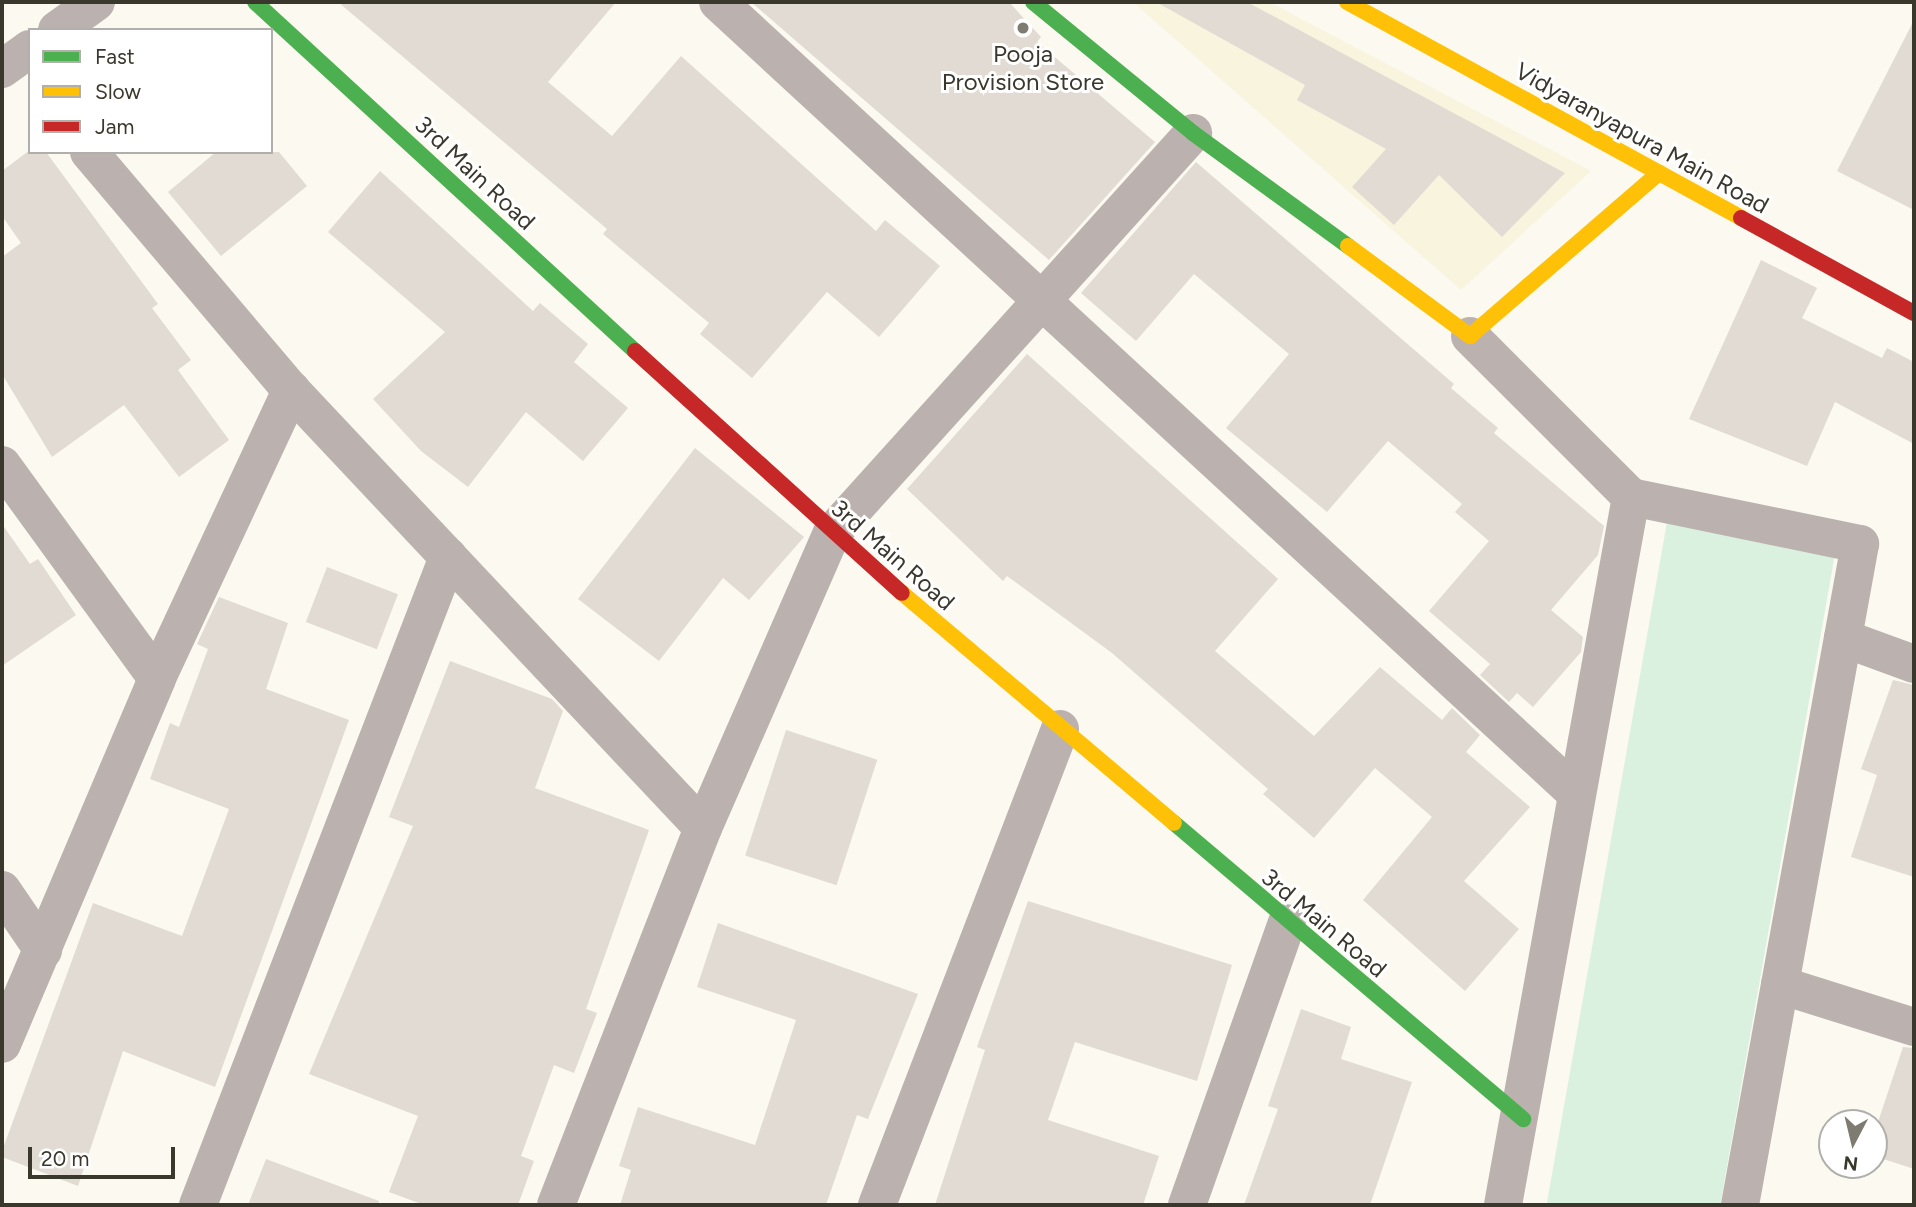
<!DOCTYPE html>
<html>
<head>
<meta charset="utf-8">
<style>
	body { margin:0 }
	#map { position:relative; width:1916px; height:1207px; overflow:hidden; background:#fbf9f0; font-family:Figtree,sans-serif }
	div>[style] { position:absolute }
	[style*='--x'] { left:calc(var(--x)*1px); top:calc(var(--y)*1px); width:calc(var(--w)*1px); rotate:calc(var(--a)*1deg) }
	.built>* { inset:0; background:#f9f4dd }
	.green>* { inset:0; background:#dbf1e0; transform-origin:0 0 }
	.building>* { inset:0; background:#e1dbd3; transform-origin:0 0 }
	.street>* { height:38px; margin:-19px; padding:0 19px; transform-origin:19px; border-radius:19px; background:#bbb2af }
	.fast>* { height:16px; margin:-8px; padding:0 8px; transform-origin:8px; border-radius:8px; background:#4caf50 }
	.slow>* { height:16px; margin:-8px; padding:0 8px; transform-origin:8px; border-radius:8px; background:#ffc107 }
	.jam>* { height:16px; margin:-8px; padding:0 8px; transform-origin:8px; border-radius:8px; background:#c62828 }
	.dots>* { width:19px; height:19px; translate:-50% -50%; box-sizing:border-box; border:4px solid #fff; border-radius:50% }
	span { translate:-50% -50%; white-space:nowrap; text-align:center; line-height:1.15; -webkit-text-stroke:6px #fff; paint-order:stroke }
	.poi-label { font-size:24px; color:#3a382d }
	.street-label { font-size:24px; color:#3a382d }
	.frame { position:absolute; inset:0; border:4px solid #3a382d; pointer-events:none }
	.legend { position:absolute; left:28px; top:28px; width:245px; height:126px; box-sizing:border-box; background:#fff; border:2px solid #b0afab; margin:0; padding:9px 12px; list-style:none; font-size:21px; color:#3a382d }
	.legend li { display:flex; align-items:center; gap:14px; height:35px }
	.legend b { width:35px; border:2px solid #b0afab }
	.north { position:absolute; left:1818px; top:1109px; width:70px; height:70px; box-sizing:border-box; background:#fff; border:2px solid #b0afab; border-radius:50%; rotate:187deg; font-size:19px; font-weight:700; line-height:28px; text-align:center; color:#3a382d }
	.north::after { content:''; display:block; margin:auto; width:24px; height:32px; background:#7e7c71; clip-path:polygon(50% 0,100% 100%,50% 72%,0 100%) }
	.scale { position:absolute; left:28px; top:1147px; width:147px; height:32px; box-sizing:border-box; border:4px solid #3a382d; border-top:0; padding-left:9px; font-size:21px; line-height:24px; white-space:nowrap; color:#3a382d; -webkit-text-stroke:5px #fff; paint-order:stroke }
</style>
</head>
<body>
<div id="map">
	<div class="built">
		<div style="clip-path:polygon(1133px 2px,1269px 2px,1591px 171px,1461px 290px)"></div>
	</div>
	<div class="green">
		<div style="left:1667px;top:522px;width:171px;height:695px;rotate:10deg"></div>
	</div>
	<div class="building">
		<div style="clip-path:polygon(338px 2px,616px 2px,548px 82px,612px 136px,681px 56px,876px 231px,885px 220px,940px 266px,879px 337px,827px 292px,752px 378px,700px 334px,709px 323px,603px 234px,607px 229px)"></div>
		<div style="clip-path:polygon(751px 2px,1009px 2px,1041px 37px,1037px 42px,1155px 142px,1049px 260px)"></div>
		<div style="clip-path:polygon(1156px 2px,1247px 2px,1565px 173px,1502px 237px,1439px 175px,1394px 225px,1352px 187px,1386px 149px,1297px 100px,1305px 85px)"></div>
		<div style="clip-path:polygon(1914px 20px,1914px 210px,1837px 171px)"></div>
		<div style="clip-path:polygon(30px 150px,46px 152px,158px 304px,152px 308px,191px 360px,178px 370px,229px 440px,179px 477px,124px 405px,52px 457px,2px 374px,2px 257px,21px 243px,2px 216px,2px 171px)"></div>
		<div style="clip-path:polygon(216px 152px,279px 152px,307px 186px,221px 256px,168px 192px)"></div>
		<div style="clip-path:polygon(1196px 162px,1454px 384px,1451px 388px,1498px 428px,1494px 433px,1604px 526px,1598px 555px,1551px 610px,1583px 637px,1581px 652px,1533px 707px,1517px 693px,1509px 702px,1480px 675px,1490px 664px,1429px 611px,1489px 541px,1455px 512px,1462px 504px,1388px 441px,1327px 512px,1226px 428px,1289px 354px,1194px 274px,1136px 341px,1081px 293px)"></div>
		<div style="clip-path:polygon(380px 171px,533px 311px,540px 303px,588px 344px,574px 362px,628px 408px,583px 461px,526px 412px,468px 487px,421px 451px,373px 399px,445px 332px,328px 232px)"></div>
		<div style="clip-path:polygon(1761px 260px,1817px 288px,1802px 318px,1882px 358px,1887px 348px,1914px 362px,1914px 444px,1835px 402px,1807px 466px,1689px 419px)"></div>
		<div style="clip-path:polygon(1027px 354px,1278px 579px,1215px 651px,1314px 736px,1380px 667px,1442px 720px,1452px 708px,1480px 735px,1466px 752px,1530px 807px,1464px 881px,1519px 929px,1465px 991px,1363px 900px,1432px 817px,1375px 768px,1314px 838px,1263px 794px,1268px 789px,1112px 653px,1007px 576px,1003px 581px,907px 489px)"></div>
		<div style="clip-path:polygon(695px 448px,804px 537px,749px 600px,723px 578px,659px 661px,578px 599px)"></div>
		<div style="clip-path:polygon(2px 524px,30px 564px,38px 559px,76px 615px,2px 666px)"></div>
		<div style="left:327px;top:567px;width:76px;height:59px;rotate:21deg"></div>
		<div style="clip-path:polygon(219px 597px,288px 623px,266px 689px,349px 720px,215px 1087px,123px 1051px,78px 1186px,2px 1157px,2px 1151px,93px 903px,182px 936px,229px 809px,150px 779px,170px 723px,179px 727px,208px 649px,197px 644px)"></div>
		<div style="clip-path:polygon(450px 661px,552px 699px,563px 711px,535px 788px,649px 830px,586px 1009px,597px 1013px,574px 1073px,554px 1065px,521px 1156px,534px 1161px,518px 1205px,424px 1205px,389px 1192px,418px 1116px,309px 1074px,413px 826px,389px 817px)"></div>
		<div style="clip-path:polygon(1893px 680px,1914px 685px,1914px 877px,1851px 857px,1877px 775px,1861px 769px)"></div>
		<div style="left:786px;top:730px;width:96px;height:132px;rotate:18deg"></div>
		<div style="clip-path:polygon(1028px 901px,1232px 965px,1197px 1081px,1075px 1042px,1048px 1120px,1159px 1156px,1143px 1205px,935px 1205px,985px 1050px,977px 1047px)"></div>
		<div style="clip-path:polygon(718px 923px,918px 994px,868px 1119px,857px 1115px,826px 1205px,620px 1205px,631px 1170px,619px 1166px,638px 1107px,755px 1145px,796px 1020px,697px 987px)"></div>
		<div style="clip-path:polygon(1301px 1009px,1351px 1027px,1341px 1059px,1412px 1082px,1370px 1205px,1244px 1205px,1278px 1109px,1268px 1106px)"></div>
		<div style="clip-path:polygon(1903px 1047px,1914px 1048px,1914px 1169px,1874px 1156px,1874px 1134px)"></div>
		<div style="clip-path:polygon(266px 1159px,379px 1201px,378px 1205px,248px 1205px)"></div>
	</div>
	<div class="street">
		<div style="--x:718;--y:2;--w:1168;--a:42.68"></div>
		<div style="--x:57;--y:30;--w:48;--a:-35.7"></div>
		<div style="--x:2;--y:69;--w:34;--a:-36"></div>
		<div style="--x:89;--y:152;--w:312;--a:49.7"></div>
		<div style="--x:291;--y:390;--w:601;--a:46.75"></div>
		<div style="--x:1470;--y:336;--w:228;--a:45"></div>
		<div style="--x:1631;--y:497;--w:719;--a:100.25"></div>
		<div style="--x:2;--y:465;--w:263;--a:54"></div>
		<div style="--x:1631;--y:497;--w:234;--a:11.6"></div>
		<div style="--x:1860;--y:544;--w:672;--a:100.29"></div>
		<div style="--x:1843;--y:638;--w:76;--a:20.1"></div>
		<div style="--x:2;--y:890;--w:73;--a:55.7"></div>
		<div style="--x:1780;--y:985;--w:140;--a:17.4"></div>
		<div style="--x:2;--y:1044;--w:397;--a:-67"></div>
		<div style="--x:157;--y:678;--w:318;--a:-65"></div>
		<div style="--x:198;--y:1205;--w:695;--a:-68.9"></div>
		<div style="--x:556;--y:1205;--w:405;--a:-68.7"></div>
		<div style="--x:703;--y:828;--w:322;--a:-66.4"></div>
		<div style="--x:832;--y:533;--w:539;--a:-47.93"></div>
		<div style="--x:877;--y:1205;--w:510;--a:-68.97"></div>
		<div style="--x:1187;--y:1205;--w:299;--a:-70.5"></div>
	</div>
	<div class="fast">
		<div style="--x:255;--y:2;--w:516;--a:42.57"></div>
		<div style="--x:1033;--y:2;--w:207;--a:39.3"></div>
		<div style="--x:1193;--y:133;--w:192;--a:36.1"></div>
		<div style="--x:1174;--y:823;--w:458;--a:40.3"></div>
	</div>
	<div class="slow">
		<div style="--x:1347;--y:2;--w:449;--a:28.7"></div>
		<div style="--x:1348;--y:246;--w:152;--a:36.4"></div>
		<div style="--x:1470;--y:336;--w:250;--a:-40.8"></div>
		<div style="--x:902;--y:593;--w:356;--a:40.2"></div>
	</div>
	<div class="jam">
		<div style="--x:1741;--y:218;--w:197;--a:28.8"></div>
		<div style="--x:635;--y:351;--w:360;--a:42.2"></div>
	</div>
	<div class="dots">
		<div style="left:1023px;top:28px;background:#7e7c71"></div>
	</div>
	<div class="poi-label">
		<span style="left:1023px;top:68px">Pooja<br>Provision Store</span>
	</div>
	<div class="street-label">
		<span style="left:1642px;top:138px;rotate:29deg">Vidyaranyapura Main Road</span>
		<span style="left:475px;top:173px;rotate:43deg">3rd Main Road</span>
		<span style="left:893px;top:555px;rotate:41deg">3rd Main Road</span>
		<span style="left:1324px;top:923px;rotate:40deg">3rd Main Road</span>
	</div>
	<div class="frame"></div>
	<ul class="legend">
	<li><b style="height:9px;background:#4caf50"></b>Fast</li>
	<li><b style="height:9px;background:#ffc107"></b>Slow</li>
	<li><b style="height:9px;background:#c62828"></b>Jam</li>
	</ul>
	<div class="north">N</div>
	<div class="scale">20 m</div>
</div>
</body>
</html>
